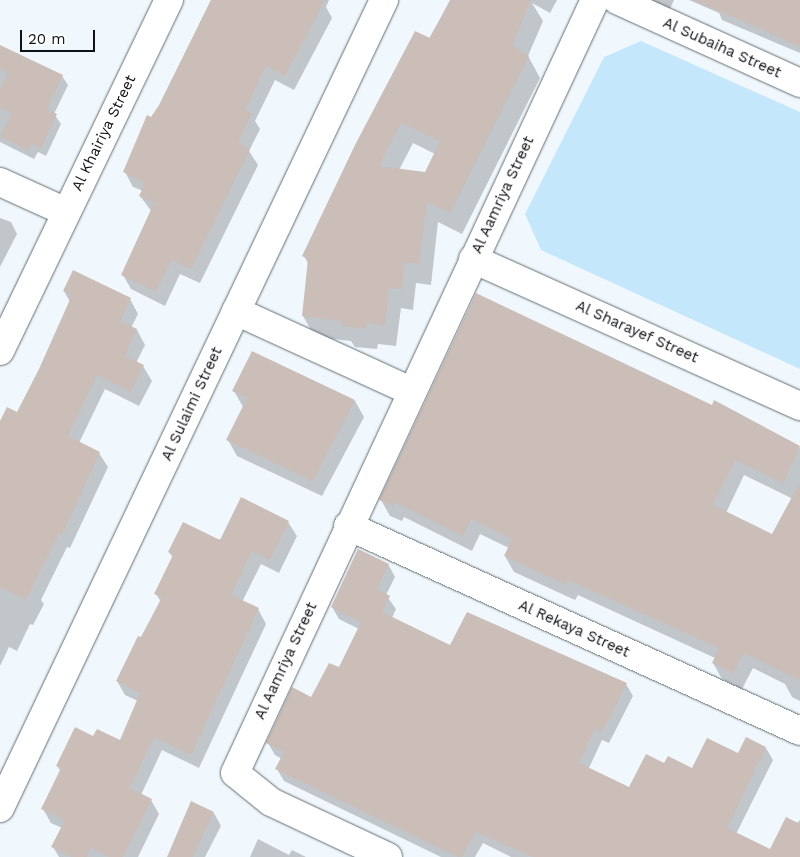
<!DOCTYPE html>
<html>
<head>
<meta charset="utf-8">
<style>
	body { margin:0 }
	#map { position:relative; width:800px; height:857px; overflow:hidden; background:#f1f8fd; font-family:"Work Sans",sans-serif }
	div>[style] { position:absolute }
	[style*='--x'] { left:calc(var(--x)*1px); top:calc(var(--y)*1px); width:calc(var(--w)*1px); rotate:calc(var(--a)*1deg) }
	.green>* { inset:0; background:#c5e7fc }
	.shadow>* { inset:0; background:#0003 }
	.building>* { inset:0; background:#cbbdb7 }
	.roads { filter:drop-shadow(0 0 1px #626d74) drop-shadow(0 0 1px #626d74) }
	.minor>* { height:28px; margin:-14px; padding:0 14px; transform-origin:14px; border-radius:14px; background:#fff }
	span { translate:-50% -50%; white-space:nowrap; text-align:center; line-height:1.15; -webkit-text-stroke:4.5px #fff; paint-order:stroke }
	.street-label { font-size:15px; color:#0f1316 }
	.scale { position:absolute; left:20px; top:30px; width:75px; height:22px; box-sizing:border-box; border:2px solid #0f1316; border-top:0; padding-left:6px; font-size:15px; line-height:18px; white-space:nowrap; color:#0f1316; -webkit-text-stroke:4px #fff; paint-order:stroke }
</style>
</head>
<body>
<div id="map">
	<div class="green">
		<div style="clip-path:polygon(641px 41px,800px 112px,800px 369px,541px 250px,525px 214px,604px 57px)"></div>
	</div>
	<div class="shadow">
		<div style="clip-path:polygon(211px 0,329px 0,326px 7px,332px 18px,294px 90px,275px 80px,255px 121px,260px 129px,249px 151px,258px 165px,200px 283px,180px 274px,165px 306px,131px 289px,123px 275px,152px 212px,140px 196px,143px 191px,133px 187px,125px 172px,147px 116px,152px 119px,160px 105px)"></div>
		<div style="clip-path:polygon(evenodd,451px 0,557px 0,550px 13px,532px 3px,543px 21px,528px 56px,540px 78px,462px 234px,438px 222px,431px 285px,416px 283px,413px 310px,401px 308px,396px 346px,378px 344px,377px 349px,355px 347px,351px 341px,315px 337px,303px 316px,309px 265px,304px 256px,451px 0,413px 143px,435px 154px,426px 173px,399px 170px,413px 143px)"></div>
		<div style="clip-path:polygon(644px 0,674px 0,669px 11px)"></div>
		<div style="clip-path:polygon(689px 0,800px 0,800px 53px,722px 20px,719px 13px)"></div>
		<div style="clip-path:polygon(0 46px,62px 76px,68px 85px,54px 114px,61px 124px,46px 156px,38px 152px,34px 159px,0 142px)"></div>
		<div style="clip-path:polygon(0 218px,11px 222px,17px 234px,0 267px)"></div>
		<div style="clip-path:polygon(64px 291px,130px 299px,138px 314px,131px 328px,137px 330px,145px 345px,136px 363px,143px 366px,152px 381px,139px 406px,105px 389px,79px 443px,99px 453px,108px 467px,70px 548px,67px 547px,41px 600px,44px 604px,33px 625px,30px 624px,17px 651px,9px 647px,0 666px,0 423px,17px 414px,40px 370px,70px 302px)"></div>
		<div style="clip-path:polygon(252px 353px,355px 401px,364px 417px,322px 496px,237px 456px,228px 440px,243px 407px,234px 391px)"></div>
		<div style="clip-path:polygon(evenodd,715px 401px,800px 448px,800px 701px,792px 697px,785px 684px,753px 668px,742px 689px,722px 679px,713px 663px,715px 658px,578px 595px,575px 600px,514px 572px,505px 556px,509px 548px,480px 534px,472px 551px,404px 517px,402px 521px,390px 516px,381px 500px,712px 407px,715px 401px,744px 475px,793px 499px,772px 535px,726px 513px,744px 475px)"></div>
		<div style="clip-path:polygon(288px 522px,297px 536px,279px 573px,261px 564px,242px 602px,258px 609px,266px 624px,199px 768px,162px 750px,141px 795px,151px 800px,159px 814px,138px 857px,59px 857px,53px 847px,62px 828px,51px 823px,43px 809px,61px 772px,57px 766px,94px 737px,120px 742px,138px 701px,125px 695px,117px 681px,161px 602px,156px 594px,173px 558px,169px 552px)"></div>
		<div style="clip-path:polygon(388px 564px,395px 577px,386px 595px,396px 609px,392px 618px,451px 647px,626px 684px,633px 696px,609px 743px,602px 740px,589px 768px,630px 788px,665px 765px,693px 770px,766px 748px,773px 760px,736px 834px,771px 850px,800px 820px,800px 857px,511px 857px,483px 843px,475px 857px,441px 857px,284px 781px,277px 769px,282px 759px,275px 755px,268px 743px,339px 669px,359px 629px,339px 619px,332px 607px)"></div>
		<div style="clip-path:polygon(214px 813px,221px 826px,205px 857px,168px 857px)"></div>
		<div style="clip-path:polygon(258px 839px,289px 855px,292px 850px,306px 857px,250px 857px)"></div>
	</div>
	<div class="building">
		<div style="clip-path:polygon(211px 0,325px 0,285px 76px,266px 66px,245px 110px,252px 113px,238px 143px,250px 149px,191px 269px,172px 260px,156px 292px,121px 275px,154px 203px,139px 196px,145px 183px,123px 172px,147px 115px,151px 117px,159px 105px)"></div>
		<div style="clip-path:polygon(evenodd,450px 0,531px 0,512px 46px,529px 56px,450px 213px,427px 202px,419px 264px,404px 262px,402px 289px,389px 288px,385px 326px,366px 323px,366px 329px,341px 326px,342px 321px,302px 316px,308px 259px,302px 256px,356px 143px,415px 31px,430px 38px,450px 0,401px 123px,440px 141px,425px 172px,379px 166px,401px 123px)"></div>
		<div style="clip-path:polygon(693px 0,800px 0,800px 47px,759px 28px)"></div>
		<div style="clip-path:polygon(0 45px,63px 75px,47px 109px,57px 114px,41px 148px,32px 144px,29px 151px,0 136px,12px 113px,0 108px,0 89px,8px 73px,0 69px)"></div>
		<div style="clip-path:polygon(73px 270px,131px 298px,120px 321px,137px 329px,125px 356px,144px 365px,131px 392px,97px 375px,68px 436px,100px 452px,62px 535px,59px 533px,26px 600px,0 587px,0 421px,7px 407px,17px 412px,39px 369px,72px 295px,63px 291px)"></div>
		<div style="clip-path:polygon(476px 293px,712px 405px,714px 400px,800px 446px,783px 483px,735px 460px,713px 505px,772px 534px,800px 482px,800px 680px,744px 653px,733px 673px,712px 663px,719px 648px,568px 580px,566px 585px,504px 556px,512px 539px,471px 519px,463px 536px,395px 502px,393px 506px,379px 500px)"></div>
		<div style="clip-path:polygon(252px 351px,355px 400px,313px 481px,226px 440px,247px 398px,232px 391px)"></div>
		<div style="clip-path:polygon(241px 497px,289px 521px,270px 560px,252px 551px,231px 595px,259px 608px,191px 755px,154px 737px,130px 788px,152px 799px,123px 857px,109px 857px,91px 848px,87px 857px,72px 857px,51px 847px,65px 820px,41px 809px,61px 768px,56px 766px,75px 727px,93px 736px,97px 729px,120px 740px,140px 693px,116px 681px,138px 636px,141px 637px,162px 597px,154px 594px,173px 555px,168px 552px,183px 522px,220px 540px)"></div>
		<div style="clip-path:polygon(358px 549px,389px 564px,377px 589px,390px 596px,382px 612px,450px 645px,467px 612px,627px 683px,602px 732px,595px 729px,579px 763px,629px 787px,646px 754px,664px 763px,668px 756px,692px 768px,707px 738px,738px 753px,746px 737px,766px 747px,727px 828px,770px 849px,786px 817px,800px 824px,800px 857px,533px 857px,476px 832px,462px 857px,458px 857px,275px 769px,284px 752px,266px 743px,292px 687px,311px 697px,329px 663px,339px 667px,361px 622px,331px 607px)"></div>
		<div style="clip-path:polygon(191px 801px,214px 812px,192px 857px,167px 857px)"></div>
	</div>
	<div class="roads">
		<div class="minor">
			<div style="--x:617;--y:0;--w:201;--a:24.4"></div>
			<div style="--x:0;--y:182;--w:72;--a:24.4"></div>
			<div style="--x:473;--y:259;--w:359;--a:24.2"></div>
			<div style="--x:236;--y:311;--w:192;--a:24.6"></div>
			<div style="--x:0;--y:351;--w:390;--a:-64.3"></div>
			<div style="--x:348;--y:526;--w:496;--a:24.4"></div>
			<div style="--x:0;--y:808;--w:895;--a:-64.58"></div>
			<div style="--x:388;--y:857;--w:129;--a:-154.8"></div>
			<div style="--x:271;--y:802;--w:46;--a:-141.1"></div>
			<div style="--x:235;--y:773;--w:853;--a:-65.03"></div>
		</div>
	</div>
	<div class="street-label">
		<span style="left:722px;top:48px;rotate:24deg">Al Subaiha Street</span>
		<span style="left:104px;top:133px;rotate:-64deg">Al Khairiya Street</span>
		<span style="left:503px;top:195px;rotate:-65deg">Al Aamriya Street</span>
		<span style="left:637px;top:332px;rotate:24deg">Al Sharayef Street</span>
		<span style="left:192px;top:404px;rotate:-65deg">Al Sulaimi Street</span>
		<span style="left:574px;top:629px;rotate:24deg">Al Rekaya Street</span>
		<span style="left:286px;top:661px;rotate:-65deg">Al Aamriya Street</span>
	</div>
	<div class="scale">20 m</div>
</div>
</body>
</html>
